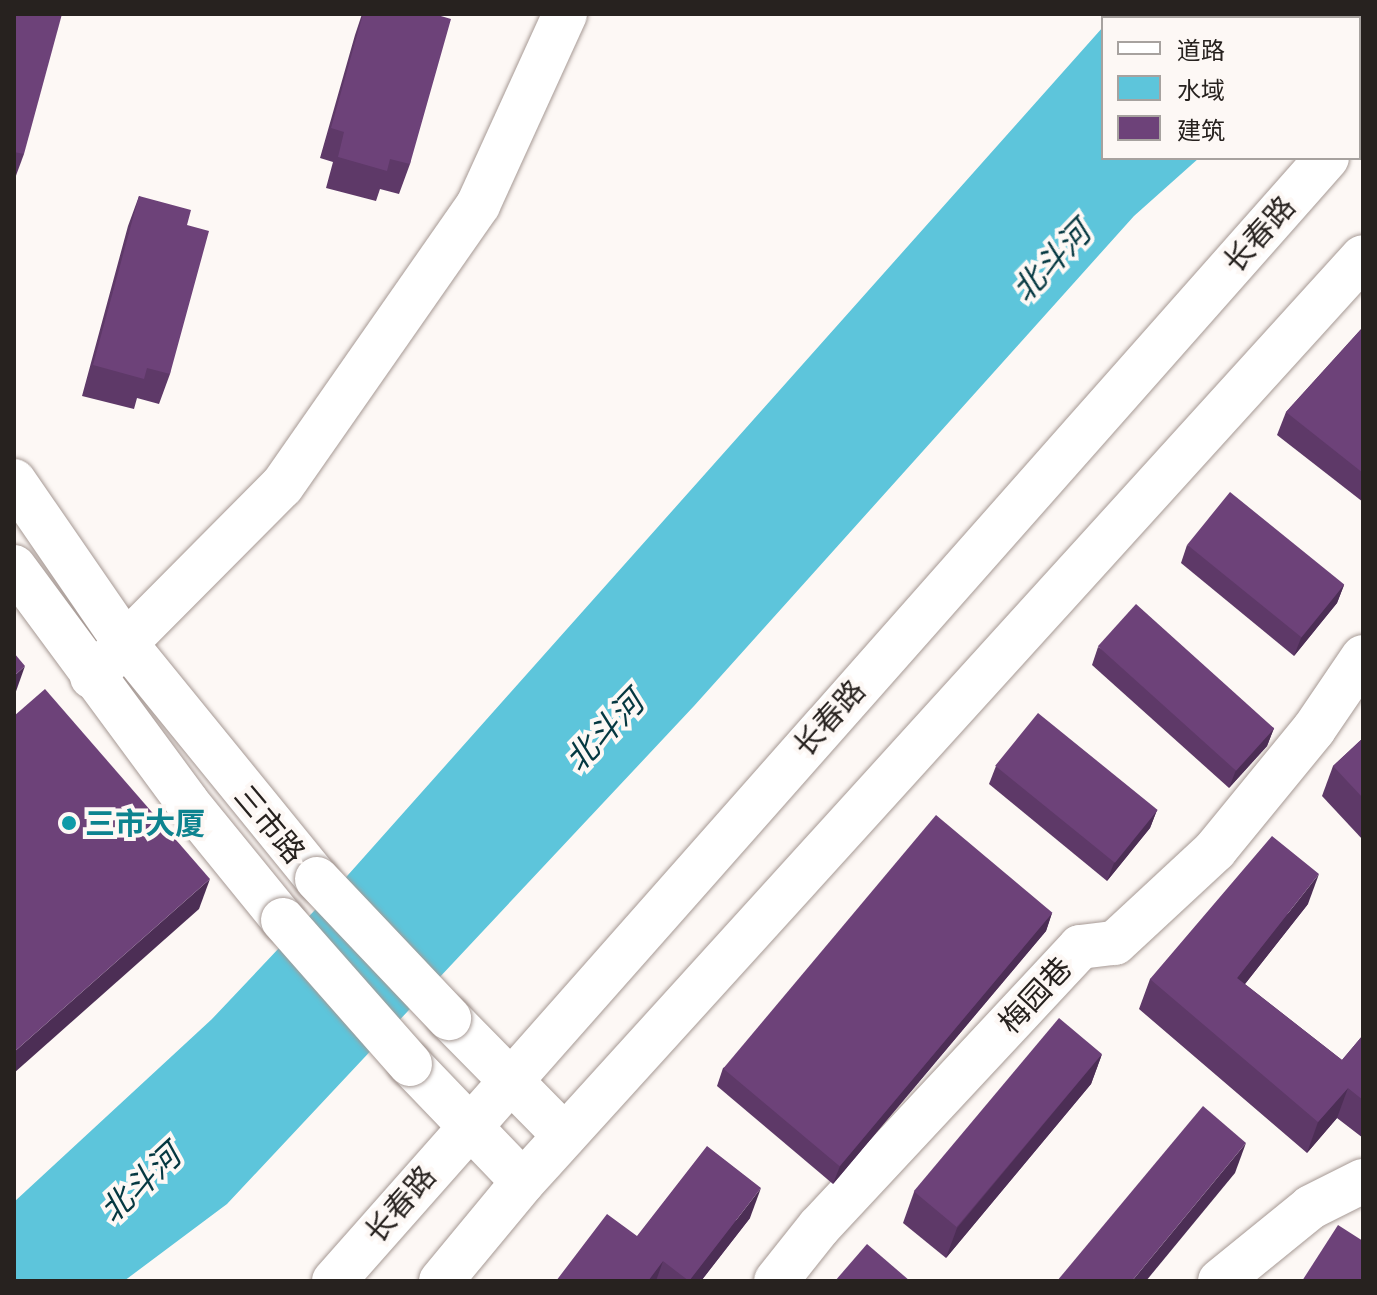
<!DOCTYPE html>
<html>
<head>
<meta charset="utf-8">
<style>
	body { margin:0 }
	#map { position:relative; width:1377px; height:1295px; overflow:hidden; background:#fdf8f5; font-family:Mulish,"Noto Sans SC",sans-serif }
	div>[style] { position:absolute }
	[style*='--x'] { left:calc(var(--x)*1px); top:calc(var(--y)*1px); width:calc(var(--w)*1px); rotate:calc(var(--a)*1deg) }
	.water>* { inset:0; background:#5dc5db }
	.roads { filter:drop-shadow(0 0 2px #a69994) drop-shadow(0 0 2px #a69994) }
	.minor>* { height:44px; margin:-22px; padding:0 22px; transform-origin:22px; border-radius:22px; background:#fff }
	.secondary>* { height:44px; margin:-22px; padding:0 22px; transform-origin:22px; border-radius:22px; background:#fff }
	.bridges { filter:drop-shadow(0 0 2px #a69994) drop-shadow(0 0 2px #a69994) }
	.minor-bridge>* { height:44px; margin:-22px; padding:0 22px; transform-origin:22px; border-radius:22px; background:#fff }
	.wall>* { inset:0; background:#5e3968 }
	.shaded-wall>* { inset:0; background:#4c2e55 }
	.building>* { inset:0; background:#6d4279; transform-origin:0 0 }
	.dots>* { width:22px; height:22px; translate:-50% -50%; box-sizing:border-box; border:4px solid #fdf8f5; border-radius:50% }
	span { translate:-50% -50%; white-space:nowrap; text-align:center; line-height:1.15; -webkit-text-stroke:8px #fdf8f5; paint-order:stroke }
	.street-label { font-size:30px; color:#27221f }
	.culture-label { font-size:30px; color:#0d838f; font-weight:700 }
	.left { translate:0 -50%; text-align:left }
	.water-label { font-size:32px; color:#053841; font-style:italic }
	.frame { position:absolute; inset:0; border:16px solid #27221f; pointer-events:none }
	.legend { position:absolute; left:1101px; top:16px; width:260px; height:144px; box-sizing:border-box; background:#fdf8f5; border:2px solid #a7a29f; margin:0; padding:10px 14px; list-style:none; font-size:24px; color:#27221f }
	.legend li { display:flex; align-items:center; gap:16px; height:40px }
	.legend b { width:40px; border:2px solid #a7a29f }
</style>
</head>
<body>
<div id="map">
	<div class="water">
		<div style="clip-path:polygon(1114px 14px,1358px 14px,1111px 18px)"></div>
		<div style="clip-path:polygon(1103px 27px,1103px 158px,1199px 158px,1134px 216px,694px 706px,227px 1204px,124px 1281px,14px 1281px,14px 1202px,212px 1019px,348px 875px)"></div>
	</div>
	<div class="roads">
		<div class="minor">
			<div style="--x:14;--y:481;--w:198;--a:55.5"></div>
			<div style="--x:126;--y:644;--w:303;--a:50.9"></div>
			<div style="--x:14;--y:567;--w:292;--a:53.6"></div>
			<div style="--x:187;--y:802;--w:152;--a:50.9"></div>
			<div style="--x:92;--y:677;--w:269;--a:-45.2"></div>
			<div style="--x:282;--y:486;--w:343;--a:-55.1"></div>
			<div style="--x:478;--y:205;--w:210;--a:-65.5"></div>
			<div style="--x:449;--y:1018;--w:165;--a:45.5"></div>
			<div style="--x:410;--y:1064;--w:163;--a:46.2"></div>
			<div style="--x:776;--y:1281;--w:69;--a:-51.5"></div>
			<div style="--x:819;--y:1227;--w:383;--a:-47"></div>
			<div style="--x:1080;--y:947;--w:35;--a:-7"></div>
			<div style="--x:1115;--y:943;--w:137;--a:-42.9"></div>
			<div style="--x:1215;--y:850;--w:156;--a:-50.7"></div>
			<div style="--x:1314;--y:729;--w:87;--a:-55.8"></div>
			<div style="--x:1220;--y:1281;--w:117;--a:-39.1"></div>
			<div style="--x:1311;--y:1207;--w:58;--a:-26.6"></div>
		</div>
		<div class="secondary">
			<div style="--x:1359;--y:122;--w:6;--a:-51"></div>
			<div style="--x:334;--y:1281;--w:1499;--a:-48.52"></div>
			<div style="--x:441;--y:1281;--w:129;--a:-50.4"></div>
			<div style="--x:523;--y:1182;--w:1249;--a:-47.76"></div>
		</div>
	</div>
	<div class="bridges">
		<div class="minor-bridge">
			<div style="--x:317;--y:879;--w:192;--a:46.5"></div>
			<div style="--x:283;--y:920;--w:192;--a:48.6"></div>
		</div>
	</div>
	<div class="wall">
		<div style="clip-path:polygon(14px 14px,24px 154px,14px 181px)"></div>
		<div style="clip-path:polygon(362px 14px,434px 14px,410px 164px,399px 194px,380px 189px,376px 201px,326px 188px,333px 162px,320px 158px,355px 35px)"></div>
		<div style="clip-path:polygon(139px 196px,187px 225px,170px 374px,159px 404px,137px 398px,134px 409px,82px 396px,128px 226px)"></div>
		<div style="clip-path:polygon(1363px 327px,1363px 502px,1277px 435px,1286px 412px)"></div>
		<div style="clip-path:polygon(1187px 545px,1344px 585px,1337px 603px,1294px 656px,1181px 563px)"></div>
		<div style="clip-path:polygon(1098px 647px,1274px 728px,1267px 746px,1229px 788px,1092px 665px)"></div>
		<div style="clip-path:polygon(1363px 738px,1363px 840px,1322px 796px,1333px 766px)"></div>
		<div style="clip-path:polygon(996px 766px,1157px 810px,1150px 828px,1107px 881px,989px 784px)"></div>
		<div style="clip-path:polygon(1308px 904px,1245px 984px,1342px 1060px,1363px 1035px,1363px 1138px,1337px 1118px,1307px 1153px,1139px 1009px,1150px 979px)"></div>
		<div style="clip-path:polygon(1052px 913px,1046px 931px,833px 1184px,717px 1086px,723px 1068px)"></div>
		<div style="clip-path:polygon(1102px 1054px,1091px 1084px,946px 1258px,903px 1223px,914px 1192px)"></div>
		<div style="clip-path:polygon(750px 1218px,701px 1281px,556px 1281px,637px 1236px)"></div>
	</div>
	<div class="shaded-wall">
		<div style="clip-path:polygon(1344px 585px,1337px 603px,1294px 656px,1301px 638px)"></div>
		<div style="clip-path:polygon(25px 666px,14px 697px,14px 676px)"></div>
		<div style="clip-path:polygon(1274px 728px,1267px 746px,1229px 788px,1236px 770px)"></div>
		<div style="clip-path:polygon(1157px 810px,1150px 828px,1107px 881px,1114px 863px)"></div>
		<div style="clip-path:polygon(1319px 874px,1308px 904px,1226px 1008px,1237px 978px)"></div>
		<div style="clip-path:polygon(210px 879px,199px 909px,14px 1073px,14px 1052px)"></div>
		<div style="clip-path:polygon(1052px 913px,1046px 931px,833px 1184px,840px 1166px)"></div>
		<div style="clip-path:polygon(1102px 1054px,1091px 1084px,946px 1258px,957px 1228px)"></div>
		<div style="clip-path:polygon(1348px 1088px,1337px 1118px,1307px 1153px,1318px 1122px)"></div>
		<div style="clip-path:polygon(1246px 1143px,1235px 1173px,1146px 1281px,1132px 1281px)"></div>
		<div style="clip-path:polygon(761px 1188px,750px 1218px,701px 1281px,689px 1281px)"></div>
		<div style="clip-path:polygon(663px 1261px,656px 1281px,648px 1281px)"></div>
	</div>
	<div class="building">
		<div style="clip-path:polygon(14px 14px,62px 14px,24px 154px,14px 152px)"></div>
		<div style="clip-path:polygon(363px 14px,434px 14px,451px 19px,410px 164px,390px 159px,387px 171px,338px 157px,344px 132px,331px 128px)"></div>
		<div style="clip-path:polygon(139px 196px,191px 210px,187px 225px,209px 231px,170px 374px,147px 368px,144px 379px,93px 365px)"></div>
		<div style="clip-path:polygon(1363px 327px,1363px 473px,1286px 412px)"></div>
		<div style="left:1230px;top:492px;width:147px;height:68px;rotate:39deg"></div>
		<div style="left:1136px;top:604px;width:186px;height:57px;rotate:42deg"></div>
		<div style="clip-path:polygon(14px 653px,25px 666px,14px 676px)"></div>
		<div style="clip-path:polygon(45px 689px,210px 879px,14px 1052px,14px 716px)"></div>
		<div style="left:1038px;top:713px;width:154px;height:68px;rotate:39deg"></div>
		<div style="clip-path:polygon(1363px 738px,1363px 798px,1333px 766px)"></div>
		<div style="left:936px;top:815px;width:152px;height:331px;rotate:40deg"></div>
		<div style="clip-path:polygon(1272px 836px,1319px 874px,1237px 978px,1342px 1060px,1363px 1035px,1363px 1100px,1348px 1088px,1318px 1122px,1150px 979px)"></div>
		<div style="left:1059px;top:1018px;width:56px;height:226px;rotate:40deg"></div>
		<div style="clip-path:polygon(1203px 1106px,1246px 1143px,1132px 1281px,1057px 1281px)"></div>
		<div style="clip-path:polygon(707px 1146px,761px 1188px,689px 1281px,663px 1261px,648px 1281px,556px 1281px,607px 1214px,637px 1236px)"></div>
		<div style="clip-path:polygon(1338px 1225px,1363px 1241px,1363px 1281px,1302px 1281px)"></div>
		<div style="clip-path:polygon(867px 1244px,910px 1281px,835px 1281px)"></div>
	</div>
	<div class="dots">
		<div style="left:69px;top:823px;background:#0f9aa8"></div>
	</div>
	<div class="street-label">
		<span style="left:1259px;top:234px;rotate:-48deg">长春路</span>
		<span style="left:829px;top:718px;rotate:-48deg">长春路</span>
		<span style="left:270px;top:824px;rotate:50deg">三市路</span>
		<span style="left:1035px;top:995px;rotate:-47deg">梅园巷</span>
		<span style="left:400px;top:1204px;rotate:-49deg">长春路</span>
	</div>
	<div class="culture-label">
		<span class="left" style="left:85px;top:823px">三市大厦</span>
	</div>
	<div class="water-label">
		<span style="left:1051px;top:261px;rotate:-46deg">北斗河</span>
		<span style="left:604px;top:731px;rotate:-46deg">北斗河</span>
		<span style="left:140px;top:1183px;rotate:-43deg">北斗河</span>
	</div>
	<div class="frame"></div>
	<ul class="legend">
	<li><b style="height:10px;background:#fff"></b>道路</li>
	<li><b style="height:22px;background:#5dc5db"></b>水域</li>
	<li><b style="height:22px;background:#6d4279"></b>建筑</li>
	</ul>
</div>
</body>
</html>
